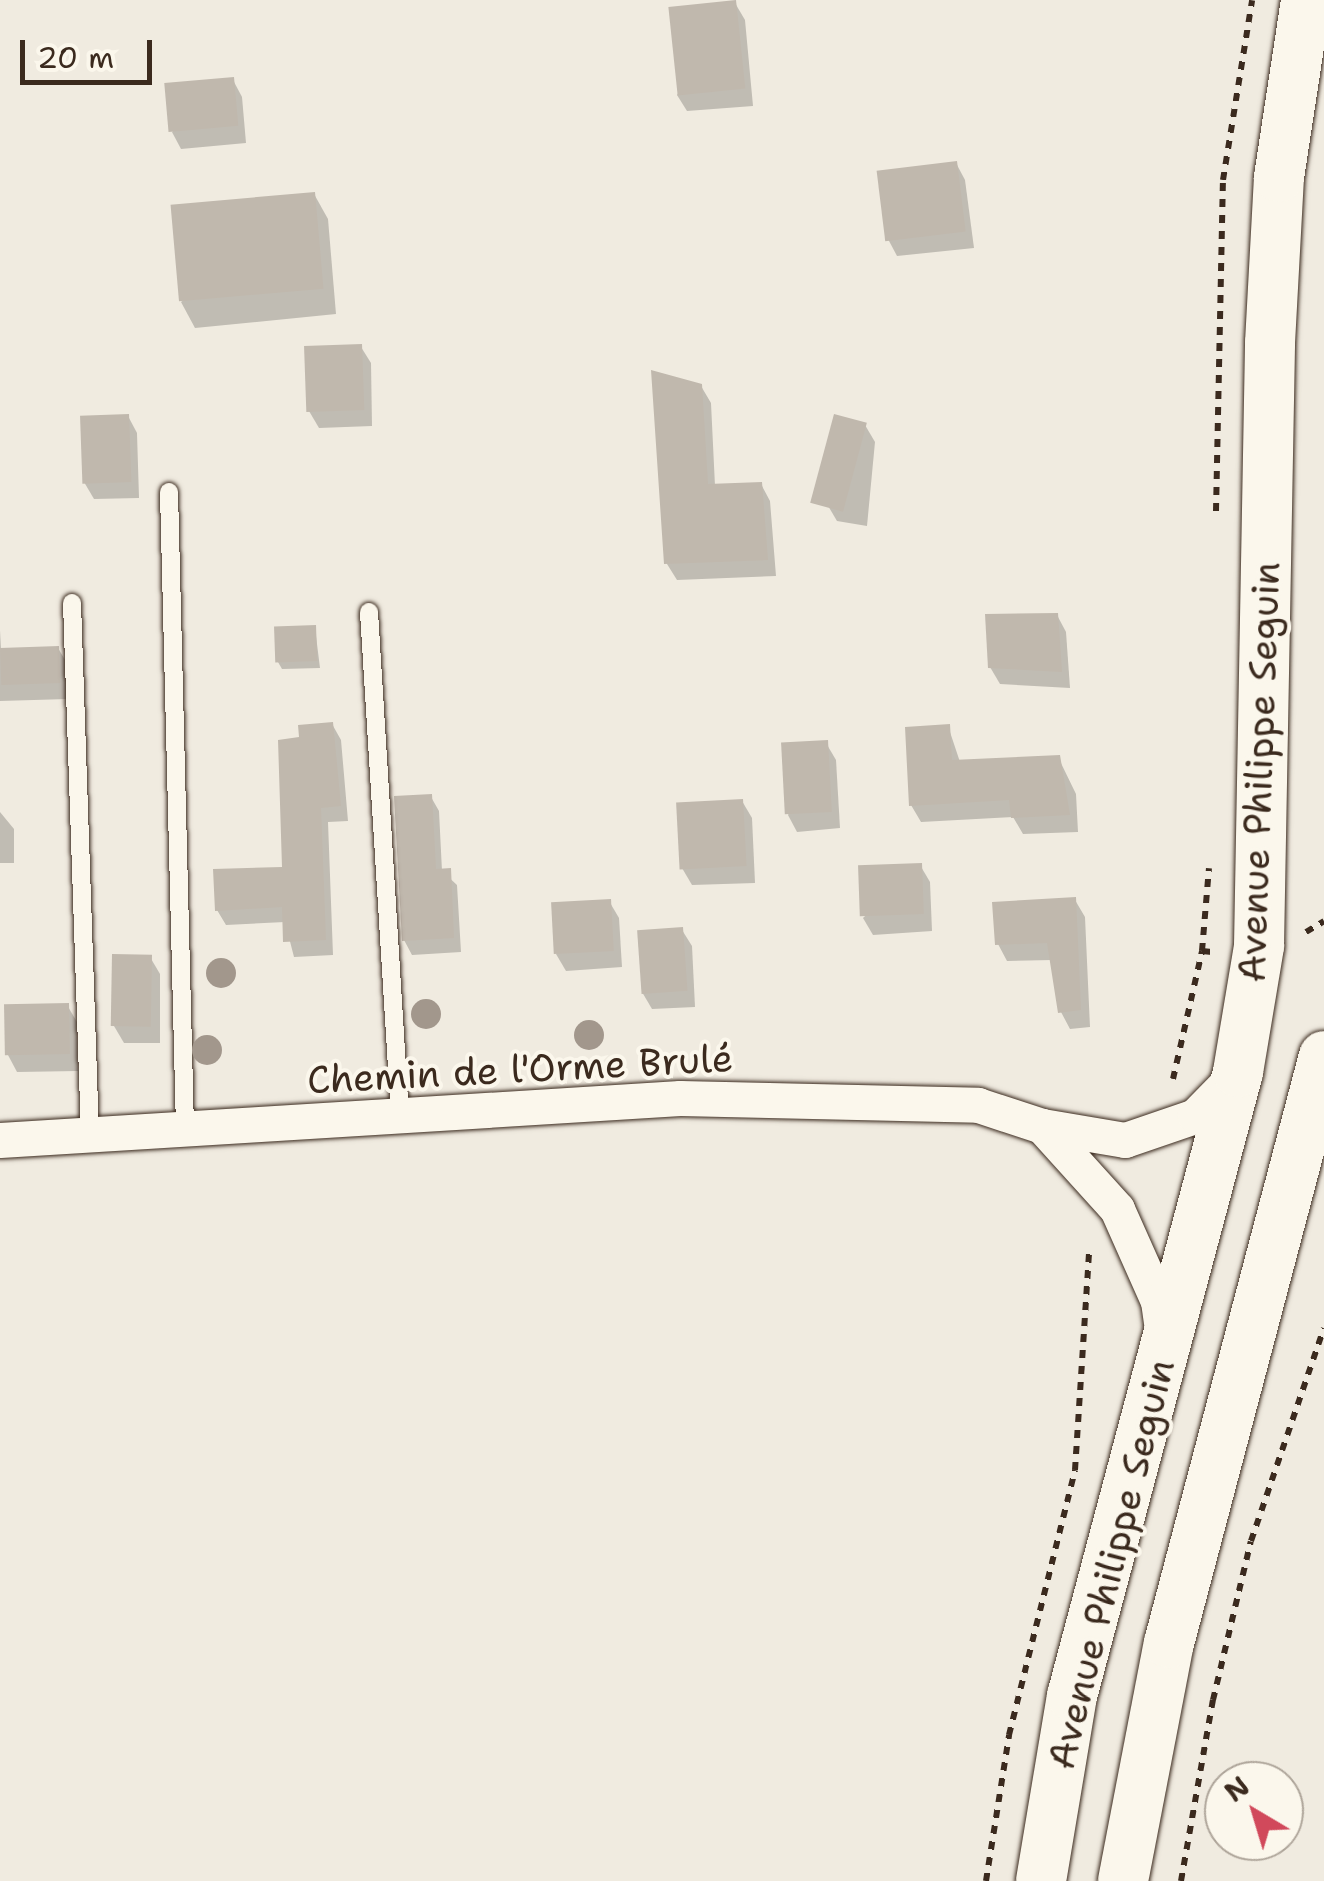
<!DOCTYPE html>
<html>
<head>
<meta charset="utf-8">
<style>
	body { margin:0 }
	#map { position:relative; width:1324px; height:1881px; overflow:hidden; background:#f0ebe0; font-family:"Shantell Sans",sans-serif }
	div>[style] { position:absolute }
	[style*='--x'] { left:calc(var(--x)*1px); top:calc(var(--y)*1px); width:calc(var(--w)*1px); rotate:calc(var(--a)*1deg) }
	.shadow>* { inset:0; background:#0003 }
	.building>* { inset:0; background:#c0b8ad; transform-origin:0 0 }
	.path>* { height:6px; margin-top:-3px; transform-origin:0; background:repeating-linear-gradient(90deg,#3b2a1e 0 8px,transparent 0 16px) }
	.roads { filter:drop-shadow(0 0 2px #3b2a1e) drop-shadow(0 0 2px #3b2a1e) }
	.lane>* { height:18px; margin:-9px; padding:0 9px; transform-origin:9px; border-radius:9px; background:#fbf7ec }
	.street>* { height:35px; margin:-17.5px; padding:0 17.5px; transform-origin:17.5px; border-radius:17.5px; background:#fbf7ec }
	.secondary>* { height:50px; margin:-25px; padding:0 25px; transform-origin:25px; border-radius:25px; background:#fbf7ec }
	.trees>* { width:30px; height:30px; margin:-15px; border-radius:50%; background:#a2978c }
	span { translate:-50% -50%; white-space:nowrap; text-align:center; line-height:1.15; -webkit-text-stroke:8px #fbf7ec; paint-order:stroke }
	.street-label { font-size:38px; color:#3b2a1e }
	.north { position:absolute; left:1204px; top:1761px; width:100px; height:100px; box-sizing:border-box; background:#fbf7ec; border:2px solid #aea59a; border-radius:50%; rotate:322deg; font-size:28px; font-weight:700; line-height:40px; text-align:center; color:#3b2a1e }
	.north::after { content:''; display:block; margin:auto; width:35px; height:45px; background:#d1495b; clip-path:polygon(50% 0,100% 100%,50% 72%,0 100%) }
	.scale { position:absolute; left:20px; top:40px; width:132px; height:45px; box-sizing:border-box; border:5px solid #3b2a1e; border-top:0; padding-left:12px; font-size:30px; line-height:35px; white-space:nowrap; color:#3b2a1e; -webkit-text-stroke:8px #fbf7ec; paint-order:stroke }
</style>
</head>
<body>
<div id="map">
	<div class="shadow">
		<div style="clip-path:polygon(735px 3px,745px 20px,753px 106px,687px 111px,677px 95px)"></div>
		<div style="clip-path:polygon(233px 80px,242px 97px,246px 143px,181px 149px,172px 132px)"></div>
		<div style="clip-path:polygon(956px 163px,965px 180px,974px 248px,897px 256px,888px 239px)"></div>
		<div style="clip-path:polygon(314px 194px,328px 219px,336px 314px,195px 328px,181px 302px)"></div>
		<div style="clip-path:polygon(361px 347px,371px 363px,372px 426px,319px 428px,309px 411px)"></div>
		<div style="clip-path:polygon(701px 386px,711px 403px,715px 486px,761px 484px,770px 501px,776px 576px,677px 580px,667px 564px)"></div>
		<div style="clip-path:polygon(128px 416px,137px 433px,139px 498px,94px 499px,84px 482px)"></div>
		<div style="clip-path:polygon(865px 425px,875px 442px,867px 526px,837px 521px,827px 504px)"></div>
		<div style="clip-path:polygon(1057px 615px,1066px 632px,1070px 688px,1000px 684px,990px 667px)"></div>
		<div style="clip-path:polygon(315px 628px,320px 668px,282px 669px,278px 662px)"></div>
		<div style="clip-path:polygon(0 630px,1px 650px,58px 648px,68px 665px,68px 699px,0 701px)"></div>
		<div style="clip-path:polygon(332px 724px,341px 740px,348px 821px,328px 822px,333px 955px,294px 957px,285px 922px,226px 925px,217px 910px,284px 870px,302px 740px)"></div>
		<div style="clip-path:polygon(948px 726px,960px 762px,1058px 757px,1076px 794px,1078px 832px,1023px 834px,1013px 817px,921px 822px,911px 805px)"></div>
		<div style="clip-path:polygon(826px 743px,836px 760px,840px 828px,797px 832px,788px 815px)"></div>
		<div style="clip-path:polygon(431px 797px,439px 811px,442px 871px,457px 885px,461px 952px,412px 955px,404px 940px)"></div>
		<div style="clip-path:polygon(742px 801px,752px 818px,755px 883px,692px 885px,682px 868px)"></div>
		<div style="clip-path:polygon(0 812px,14px 829px,14px 863px,0 863px)"></div>
		<div style="clip-path:polygon(920px 865px,930px 882px,932px 931px,873px 935px,863px 918px)"></div>
		<div style="clip-path:polygon(1075px 900px,1085px 917px,1090px 1027px,1070px 1029px,1061px 1012px,1052px 960px,1007px 961px,998px 944px)"></div>
		<div style="clip-path:polygon(609px 901px,619px 918px,622px 967px,566px 971px,556px 954px)"></div>
		<div style="clip-path:polygon(682px 930px,692px 946px,695px 1007px,652px 1009px,642px 992px)"></div>
		<div style="clip-path:polygon(150px 957px,160px 974px,160px 1043px,124px 1043px,114px 1026px)"></div>
		<div style="clip-path:polygon(67px 1005px,77px 1022px,78px 1071px,17px 1072px,8px 1055px)"></div>
	</div>
	<div class="building">
		<div style="left:736px;top:0;width:89px;height:68px;rotate:84deg"></div>
		<div style="left:234px;top:77px;width:49px;height:70px;rotate:85deg"></div>
		<div style="left:957px;top:161px;width:71px;height:81px;rotate:83deg"></div>
		<div style="left:315px;top:192px;width:97px;height:145px;rotate:85deg"></div>
		<div style="left:362px;top:344px;width:66px;height:58px;rotate:88deg"></div>
		<div style="clip-path:polygon(651px 370px,702px 384px,708px 484px,762px 482px,768px 560px,664px 564px)"></div>
		<div style="left:129px;top:414px;width:68px;height:49px;rotate:88deg"></div>
		<div style="left:834px;top:414px;width:34px;height:92px;rotate:15deg"></div>
		<div style="clip-path:polygon(1058px 613px,1062px 672px,988px 668px,985px 614px)"></div>
		<div style="left:316px;top:625px;width:36px;height:42px;rotate:88deg"></div>
		<div style="left:59px;top:646px;width:37px;height:59px;rotate:88deg"></div>
		<div style="clip-path:polygon(333px 722px,341px 806px,321px 808px,326px 940px,283px 942px,282px 907px,215px 911px,213px 869px,282px 867px,278px 740px,299px 737px,298px 725px)"></div>
		<div style="clip-path:polygon(950px 724px,952px 760px,1060px 755px,1070px 815px,1011px 818px,1009px 800px,909px 806px,905px 727px)"></div>
		<div style="left:828px;top:740px;width:72px;height:47px;rotate:87deg"></div>
		<div style="clip-path:polygon(432px 794px,436px 869px,451px 868px,454px 938px,402px 941px,394px 796px)"></div>
		<div style="left:743px;top:799px;width:67px;height:67px;rotate:87deg"></div>
		<div style="left:922px;top:863px;width:51px;height:64px;rotate:88deg"></div>
		<div style="clip-path:polygon(1076px 897px,1081px 1010px,1058px 1013px,1047px 943px,995px 945px,992px 902px)"></div>
		<div style="left:611px;top:899px;width:52px;height:60px;rotate:87deg"></div>
		<div style="left:683px;top:927px;width:64px;height:46px;rotate:86deg"></div>
		<div style="left:112px;top:954px;width:40px;height:72px;rotate:1deg"></div>
		<div style="left:69px;top:1003px;width:51px;height:65px;rotate:89deg"></div>
	</div>
	<div class="path">
		<div style="--x:1216;--y:511;--w:331;--a:-88.8"></div>
		<div style="--x:1223;--y:180;--w:182;--a:-80.8"></div>
		<div style="--x:1306;--y:932;--w:21;--a:-31"></div>
		<div style="--x:1202;--y:951;--w:83;--a:-85.2"></div>
		<div style="--x:1173;--y:1079;--w:131;--a:-77.2"></div>
		<div style="--x:1202;--y:951;--w:10;--a:6"></div>
		<div style="--x:986;--y:1881;--w:148;--a:-81"></div>
		<div style="--x:1009;--y:1735;--w:273;--a:-76"></div>
		<div style="--x:1075;--y:1470;--w:219;--a:-86.3"></div>
		<div style="--x:1181;--y:1881;--w:184;--a:-80"></div>
		<div style="--x:1213;--y:1700;--w:163;--a:-76.6"></div>
		<div style="--x:1251;--y:1541;--w:225;--a:-71.1"></div>
	</div>
	<div class="roads">
		<div class="lane">
			<div style="--x:169;--y:492;--w:637;--a:88.56"></div>
			<div style="--x:72;--y:603;--w:532;--a:88.06"></div>
			<div style="--x:369;--y:612;--w:505;--a:86.48"></div>
		</div>
		<div class="street">
			<div style="--x:1042;--y:1126;--w:112;--a:47.9"></div>
			<div style="--x:1117;--y:1209;--w:101;--a:66"></div>
			<div style="--x:1158;--y:1301;--w:36;--a:82"></div>
			<div style="--x:0;--y:1140;--w:681;--a:-3.53"></div>
			<div style="--x:680;--y:1098;--w:298;--a:1.3"></div>
			<div style="--x:978;--y:1105;--w:67;--a:18.2"></div>
			<div style="--x:1042;--y:1126;--w:84;--a:9.6"></div>
			<div style="--x:1125;--y:1140;--w:74;--a:-18.9"></div>
			<div style="--x:1195;--y:1116;--w:56;--a:-45.7"></div>
		</div>
		<div class="secondary">
			<div style="--x:1041;--y:1881;--w:188;--a:-80.5"></div>
			<div style="--x:1072;--y:1696;--w:646;--a:-75.1"></div>
			<div style="--x:1238;--y:1072;--w:128;--a:-80.5"></div>
			<div style="--x:1259;--y:946;--w:603;--a:-88.95"></div>
			<div style="--x:1270;--y:343;--w:166;--a:-86.9"></div>
			<div style="--x:1279;--y:177;--w:179;--a:-81.3"></div>
			<div style="--x:1123;--y:1881;--w:242;--a:-79.1"></div>
			<div style="--x:1169;--y:1643;--w:607;--a:-75.21"></div>
		</div>
	</div>
	<div class="trees">
		<div style="left:221px;top:973px"></div>
		<div style="left:426px;top:1014px"></div>
		<div style="left:589px;top:1035px"></div>
		<div style="left:207px;top:1050px"></div>
	</div>
	<div class="street-label">
		<span style="left:1259px;top:772px;rotate:-88deg">Avenue Philippe Seguin</span>
		<span style="left:520px;top:1069px;rotate:-3deg">Chemin de l'Orme Brulé</span>
		<span style="left:1111px;top:1564px;rotate:-76deg">Avenue Philippe Seguin</span>
	</div>
	<div class="north">N</div>
	<div class="scale">20 m</div>
</div>
</body>
</html>
